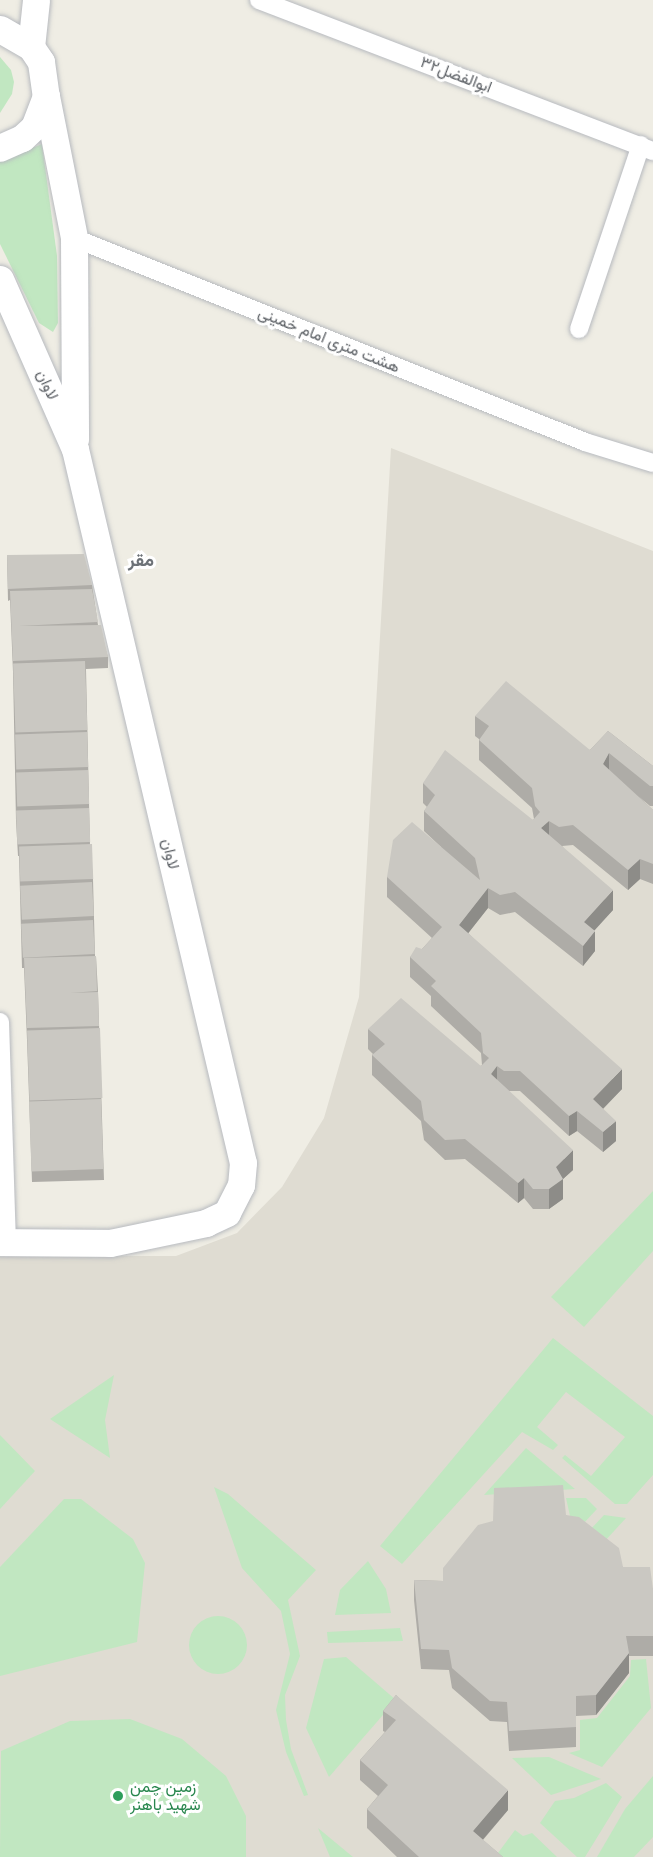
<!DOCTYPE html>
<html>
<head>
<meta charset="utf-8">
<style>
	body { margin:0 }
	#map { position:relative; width:653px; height:1857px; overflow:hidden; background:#efede4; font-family:Montserrat,Vazirmatn,sans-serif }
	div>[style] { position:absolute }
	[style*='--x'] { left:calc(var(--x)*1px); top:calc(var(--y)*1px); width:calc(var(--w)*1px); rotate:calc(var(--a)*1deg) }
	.education>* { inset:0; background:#dfdcd2 }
	.green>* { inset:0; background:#c1e7c1 }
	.round { border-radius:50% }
	.roads { filter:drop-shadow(0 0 2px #b7babf) drop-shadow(0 0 2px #b7babf) }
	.street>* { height:18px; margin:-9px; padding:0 9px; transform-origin:9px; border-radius:9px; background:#fff }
	.secondary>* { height:27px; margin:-13.5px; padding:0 13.5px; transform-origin:13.5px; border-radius:13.5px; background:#fff }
	.wall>* { inset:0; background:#aeaca7 }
	.shaded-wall>* { inset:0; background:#8d8c88 }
	.building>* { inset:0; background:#cac8c2; transform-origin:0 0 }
	.dots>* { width:16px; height:16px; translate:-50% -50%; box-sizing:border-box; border:3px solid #fff; border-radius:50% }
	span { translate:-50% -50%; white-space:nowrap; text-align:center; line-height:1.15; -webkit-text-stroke:6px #fff; paint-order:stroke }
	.street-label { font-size:16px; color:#5c6065 }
	.leisure-label { font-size:16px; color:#27864d }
	.left { translate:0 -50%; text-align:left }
	.neighbourhood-label { font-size:18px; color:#6d7277; font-weight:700 }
</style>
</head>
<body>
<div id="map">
	<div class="education">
		<div style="clip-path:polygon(391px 448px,653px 551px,653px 1857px,0 1857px,0 1256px,176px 1256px,237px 1233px,282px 1187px,324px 1118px,359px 997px)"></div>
	</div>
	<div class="green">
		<div style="clip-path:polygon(0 57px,11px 70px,14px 82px,12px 94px,0 113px)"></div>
		<div style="clip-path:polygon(42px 144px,57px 256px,58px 323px,53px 332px,39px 323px,0 244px,0 161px)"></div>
		<div style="clip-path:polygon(653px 1191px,653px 1251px,584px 1327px,551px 1297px)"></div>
		<div style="clip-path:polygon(553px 1338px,653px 1416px,653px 1475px,627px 1504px,615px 1504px,562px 1458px,565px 1455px,591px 1476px,625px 1437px,566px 1392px,537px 1427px,558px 1445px,553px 1450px,522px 1432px,402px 1564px,380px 1546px)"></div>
		<div style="clip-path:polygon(114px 1375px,105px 1420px,110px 1458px,50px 1419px)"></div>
		<div style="clip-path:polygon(0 1435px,35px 1471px,0 1509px)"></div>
		<div style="clip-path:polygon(526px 1448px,575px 1489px,484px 1495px)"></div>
		<div style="clip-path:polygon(214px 1487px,228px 1494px,316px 1570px,288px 1600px,300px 1656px,285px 1695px,286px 1720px,291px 1749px,308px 1795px,304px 1796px,286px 1752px,276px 1710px,290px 1654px,281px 1611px,242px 1568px)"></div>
		<div style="clip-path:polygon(566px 1498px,586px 1498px,597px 1509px,583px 1524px,570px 1516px)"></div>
		<div style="clip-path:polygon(64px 1499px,81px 1499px,133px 1539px,145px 1563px,137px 1642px,0 1676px,0 1567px)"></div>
		<div style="clip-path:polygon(604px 1515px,626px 1518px,604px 1542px,589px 1531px)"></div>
		<div style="clip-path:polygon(368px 1561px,386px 1589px,391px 1613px,335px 1615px,340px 1590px)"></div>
		<div class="round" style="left:189px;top:1616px;width:58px;height:58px"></div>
		<div style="clip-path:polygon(400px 1628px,403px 1641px,328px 1643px,327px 1632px)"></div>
		<div style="clip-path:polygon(346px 1657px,396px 1700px,329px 1777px,306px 1728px,324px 1659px)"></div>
		<div style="clip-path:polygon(646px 1659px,651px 1708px,602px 1767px,569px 1753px,580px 1750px,580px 1720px,597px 1718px,630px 1676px,631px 1660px)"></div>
		<div style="clip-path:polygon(130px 1719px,182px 1739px,226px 1776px,246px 1816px,246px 1857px,0 1857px,1px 1751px,70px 1721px)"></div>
		<div style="clip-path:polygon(549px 1757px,601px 1779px,551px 1795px,512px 1758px)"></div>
		<div style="clip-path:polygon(653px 1776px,653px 1837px,634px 1857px,597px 1857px,625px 1809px)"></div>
		<div style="clip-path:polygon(606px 1783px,622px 1797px,585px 1857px,577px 1857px,540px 1823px,555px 1801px,574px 1798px)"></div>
		<div style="clip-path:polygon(318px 1828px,353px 1857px,330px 1857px)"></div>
		<div style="clip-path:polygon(515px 1830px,523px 1836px,532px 1833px,557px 1857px,495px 1857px)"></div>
	</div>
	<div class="roads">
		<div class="street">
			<div style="--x:259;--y:0;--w:422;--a:21"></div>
			<div style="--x:74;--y:238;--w:550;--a:21.76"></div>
			<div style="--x:585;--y:442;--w:71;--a:17.2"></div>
			<div style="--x:579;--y:329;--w:194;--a:-71.4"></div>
			<div style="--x:0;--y:1022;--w:220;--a:88.2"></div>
		</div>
		<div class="secondary">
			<div style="--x:0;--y:29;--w:36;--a:30"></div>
			<div style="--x:31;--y:47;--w:18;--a:56"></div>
			<div style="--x:41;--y:62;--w:34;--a:82"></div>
			<div style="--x:46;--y:96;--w:33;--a:111"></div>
			<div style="--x:34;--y:127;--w:16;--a:137"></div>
			<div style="--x:22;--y:138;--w:24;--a:156"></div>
			<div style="--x:31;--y:47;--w:47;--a:-83.9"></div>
			<div style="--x:46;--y:96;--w:145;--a:78.8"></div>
			<div style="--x:74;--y:238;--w:201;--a:89.7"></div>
			<div style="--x:0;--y:279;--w:186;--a:66.2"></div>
			<div style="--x:75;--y:449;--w:733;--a:76.76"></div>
			<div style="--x:243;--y:1163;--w:22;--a:95"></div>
			<div style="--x:241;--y:1185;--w:31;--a:117"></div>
			<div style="--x:227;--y:1213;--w:23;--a:155"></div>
			<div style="--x:206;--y:1223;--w:98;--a:168.2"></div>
			<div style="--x:110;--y:1243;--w:110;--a:-179.5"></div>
		</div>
	</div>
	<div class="wall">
		<div style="clip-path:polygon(7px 555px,92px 585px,98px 625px,108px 657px,108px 668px,86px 669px,90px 845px,93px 879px,95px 956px,96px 956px,98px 992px,104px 1180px,32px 1182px,27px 1040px,24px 968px,22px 968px,19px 856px,18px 856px,16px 821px,13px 672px,10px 600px,8px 601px)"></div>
		<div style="clip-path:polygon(475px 716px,590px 750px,608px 731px,653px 766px,653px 806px,650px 806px,638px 796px,653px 810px,653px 884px,640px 879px,628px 890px,573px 845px,562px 846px,613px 910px,594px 930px,595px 951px,583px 966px,515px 912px,500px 915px,488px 908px,468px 933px,622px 1089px,603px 1109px,616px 1141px,603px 1152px,577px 1131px,569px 1136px,520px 1091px,508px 1091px,573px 1170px,563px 1179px,563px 1199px,549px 1209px,533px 1209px,524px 1198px,518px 1203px,465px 1159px,445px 1160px,424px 1140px,421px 1121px,372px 1075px,372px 1055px,373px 1054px,368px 1049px,368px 1029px,481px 1066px,482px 1065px,481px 1053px,431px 1006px,431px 996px,410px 977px,410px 957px,422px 949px,432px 938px,387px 897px,387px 877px,441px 847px,424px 831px,424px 811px,427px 807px,423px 803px,423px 783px,533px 820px,534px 819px,532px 808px,479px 760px,479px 739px,475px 736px)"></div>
		<div style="clip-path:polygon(566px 1515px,623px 1567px,653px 1589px,653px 1656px,629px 1656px,629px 1673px,596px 1715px,576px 1716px,576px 1747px,509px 1751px,507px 1722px,490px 1721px,452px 1688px,449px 1670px,421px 1669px,414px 1600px,414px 1580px,443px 1581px)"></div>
		<div style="clip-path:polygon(396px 1695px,508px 1810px,483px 1840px,503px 1857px,397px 1857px,367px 1828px,367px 1809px,378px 1796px,360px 1780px,360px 1760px,385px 1732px,383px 1731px,383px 1711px)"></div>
	</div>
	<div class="shaded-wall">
		<div style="clip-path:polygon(609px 753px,609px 773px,603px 764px)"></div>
		<div style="clip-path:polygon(549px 821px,549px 841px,541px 828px)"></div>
		<div style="clip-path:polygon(640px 859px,640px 879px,628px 890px,628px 870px)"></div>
		<div style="clip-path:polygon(488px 888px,488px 908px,459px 945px,459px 925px)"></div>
		<div style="clip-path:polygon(613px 890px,613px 910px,584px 942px,584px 922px)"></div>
		<div style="clip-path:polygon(595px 931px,595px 951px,583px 966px,583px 946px)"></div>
		<div style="clip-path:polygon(497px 1066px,497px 1086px,491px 1074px)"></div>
		<div style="clip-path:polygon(622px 1069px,622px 1089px,593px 1119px,593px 1099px)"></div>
		<div style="clip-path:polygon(577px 1111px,577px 1131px,569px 1136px,569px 1116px)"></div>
		<div style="clip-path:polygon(616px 1121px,616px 1141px,603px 1152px,603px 1132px)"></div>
		<div style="clip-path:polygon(573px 1150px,573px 1170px,563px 1179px,563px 1199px,549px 1209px,549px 1189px,556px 1167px)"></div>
		<div style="clip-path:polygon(524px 1178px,524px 1198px,518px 1203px,518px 1183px)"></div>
		<div style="clip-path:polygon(629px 1653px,629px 1673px,596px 1715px,596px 1695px)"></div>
		<div style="clip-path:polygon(508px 1790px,508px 1810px,473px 1851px,473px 1831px)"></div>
	</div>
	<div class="building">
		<div style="clip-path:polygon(84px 554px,92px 585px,8px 589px,7px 555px)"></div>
		<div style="clip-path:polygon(92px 589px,98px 622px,19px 626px,101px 625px,108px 657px,13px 661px,10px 591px)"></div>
		<div style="left:85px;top:661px;width:69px;height:72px;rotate:88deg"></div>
		<div style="clip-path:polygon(506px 681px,590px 750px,608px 731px,653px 766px,653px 786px,650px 786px,609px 753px,603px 764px,653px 810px,653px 864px,640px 859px,628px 870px,573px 825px,559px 827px,549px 821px,541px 828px,613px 890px,584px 922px,595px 931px,583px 946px,515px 892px,500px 895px,488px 888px,459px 925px,622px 1069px,593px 1099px,616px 1121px,603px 1132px,577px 1111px,569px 1116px,520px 1071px,504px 1071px,497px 1066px,491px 1074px,573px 1150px,556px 1167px,563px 1179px,549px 1189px,533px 1189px,524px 1178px,518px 1183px,465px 1139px,445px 1140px,424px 1120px,421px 1101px,372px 1055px,385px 1044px,368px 1029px,401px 998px,481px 1066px,489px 1058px,483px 1053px,481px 1033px,431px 986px,436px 981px,410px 957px,416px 947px,422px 949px,442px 927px,387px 877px,393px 840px,412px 822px,480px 880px,475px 858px,424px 811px,435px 795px,423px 783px,445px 750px,533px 820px,540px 812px,535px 806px,532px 788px,479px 740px,489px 726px,475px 716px)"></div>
		<div style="left:87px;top:732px;width:35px;height:72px;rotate:88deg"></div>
		<div style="left:88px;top:770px;width:34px;height:72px;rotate:88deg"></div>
		<div style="left:89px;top:808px;width:34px;height:73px;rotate:88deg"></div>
		<div style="left:92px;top:844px;width:35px;height:73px;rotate:88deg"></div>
		<div style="left:92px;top:882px;width:34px;height:72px;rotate:87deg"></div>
		<div style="left:93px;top:920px;width:34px;height:72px;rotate:87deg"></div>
		<div style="clip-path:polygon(96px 956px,97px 991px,70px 993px,98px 992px,99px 1026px,27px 1028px,24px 958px)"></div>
		<div style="left:100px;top:1028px;width:70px;height:73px;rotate:88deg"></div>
		<div style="left:101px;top:1099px;width:70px;height:72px;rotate:88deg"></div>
		<div style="clip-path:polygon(563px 1485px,566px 1515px,579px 1517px,619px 1548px,623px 1567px,650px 1567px,653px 1589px,653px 1636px,626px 1636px,629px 1653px,596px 1695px,576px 1696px,576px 1727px,509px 1731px,507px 1702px,490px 1701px,452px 1668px,449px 1650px,421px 1649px,414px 1580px,443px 1581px,443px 1568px,478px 1525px,493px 1521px,494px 1488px)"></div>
		<div style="clip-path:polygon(396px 1695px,508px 1790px,473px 1831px,503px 1857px,419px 1857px,367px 1809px,388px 1785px,360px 1760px,396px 1720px,383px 1711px)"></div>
	</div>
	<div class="dots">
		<div style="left:118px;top:1796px;background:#2e9e5b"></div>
	</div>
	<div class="street-label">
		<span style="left:456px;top:75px;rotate:21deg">ابوالفضل۳۲</span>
		<span style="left:329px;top:340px;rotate:22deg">هشت متری امام خمینی</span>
		<span style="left:47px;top:385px;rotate:66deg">لاوان</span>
		<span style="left:170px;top:854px;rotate:77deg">لاوان</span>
	</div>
	<div class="leisure-label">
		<span class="left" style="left:130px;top:1796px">زمین چمن<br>شهید باهنر</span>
	</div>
	<div class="neighbourhood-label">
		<span style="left:141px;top:560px">مقر</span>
	</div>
</div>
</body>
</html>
